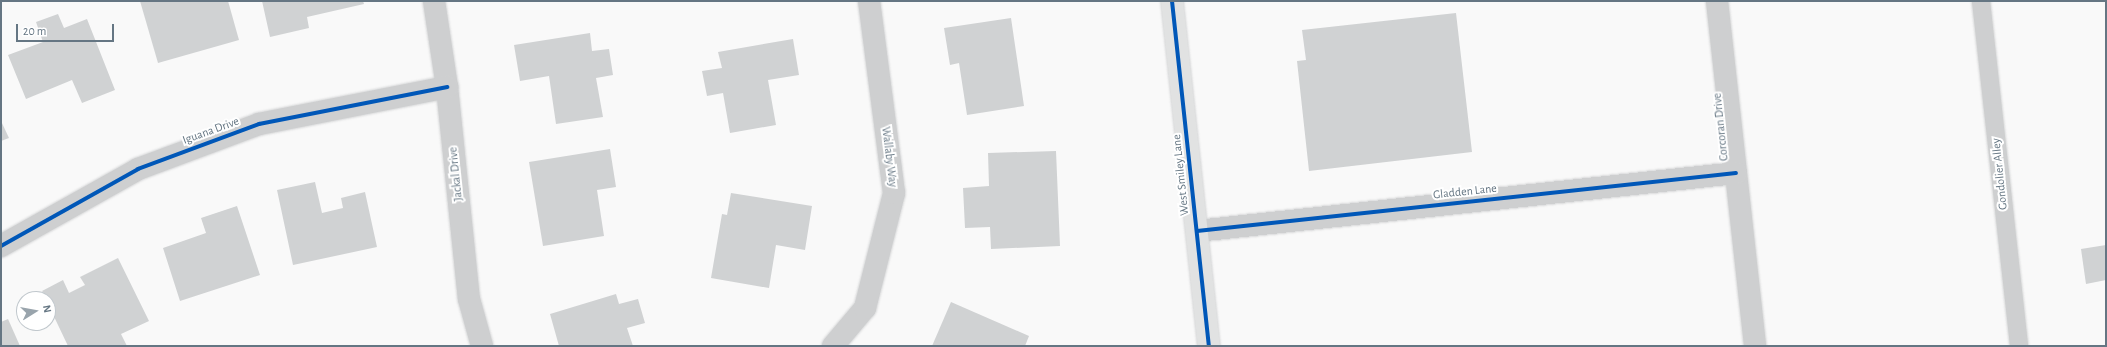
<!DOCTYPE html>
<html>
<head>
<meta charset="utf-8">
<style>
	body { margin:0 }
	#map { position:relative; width:2107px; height:347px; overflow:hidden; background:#f9f9f9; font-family:"Alegreya Sans",sans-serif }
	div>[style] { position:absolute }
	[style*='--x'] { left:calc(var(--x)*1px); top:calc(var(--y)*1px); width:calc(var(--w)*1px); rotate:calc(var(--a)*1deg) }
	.building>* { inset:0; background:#d0d2d3 }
	.roads { filter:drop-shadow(0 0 1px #d5d6d7) drop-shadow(0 0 1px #d5d6d7) }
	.lane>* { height:18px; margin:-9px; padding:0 9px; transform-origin:9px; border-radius:9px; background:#cecfd0 }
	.street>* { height:22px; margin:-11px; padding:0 11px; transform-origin:11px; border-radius:11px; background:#cecfd0 }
	.secondary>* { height:22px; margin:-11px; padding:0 11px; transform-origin:11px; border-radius:11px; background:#e1e2e2 }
	.cycleway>* { height:4px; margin:-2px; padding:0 2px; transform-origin:2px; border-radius:2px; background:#0057b8 }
	span { translate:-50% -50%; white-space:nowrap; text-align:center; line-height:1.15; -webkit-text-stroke:4px #fff; paint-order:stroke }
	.street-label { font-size:12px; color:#657683 }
	.frame { position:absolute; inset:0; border:2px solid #657683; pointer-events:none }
	.north { position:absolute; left:16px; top:291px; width:40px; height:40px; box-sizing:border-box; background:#fff; border:1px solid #c1c8cd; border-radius:50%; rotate:79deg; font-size:11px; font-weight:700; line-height:16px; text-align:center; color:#657683 }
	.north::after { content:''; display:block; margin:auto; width:14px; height:18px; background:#99a4ac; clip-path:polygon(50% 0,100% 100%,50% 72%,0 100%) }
	.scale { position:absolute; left:16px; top:24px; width:98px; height:18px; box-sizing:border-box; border:2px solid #657683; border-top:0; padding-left:5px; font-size:12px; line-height:14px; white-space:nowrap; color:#657683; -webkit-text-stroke:3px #fff; paint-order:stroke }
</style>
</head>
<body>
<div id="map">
	<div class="building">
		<div style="clip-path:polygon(140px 1px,228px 1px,239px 40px,158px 63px)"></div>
		<div style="clip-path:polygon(262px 1px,363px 1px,364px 4px,307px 17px,309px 28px,270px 37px)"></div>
		<div style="clip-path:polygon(1456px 13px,1472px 152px,1309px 171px,1297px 61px,1306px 60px,1302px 30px)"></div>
		<div style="clip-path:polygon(58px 14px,64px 28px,87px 19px,115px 90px,82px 103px,72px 80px,26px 99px,8px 55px,43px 42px,36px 22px)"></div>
		<div style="clip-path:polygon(1011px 18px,1024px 106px,967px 115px,959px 63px,950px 65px,944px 28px)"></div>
		<div style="clip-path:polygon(590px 33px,592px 51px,609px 49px,613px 75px,596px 78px,603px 117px,556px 124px,549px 76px,520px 81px,514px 45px)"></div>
		<div style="clip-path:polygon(793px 39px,799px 75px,768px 80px,776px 125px,730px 133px,723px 93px,707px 96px,702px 71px,722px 68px,718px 52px)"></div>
		<div style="clip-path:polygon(1px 121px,9px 138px,1px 141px)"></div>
		<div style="clip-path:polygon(610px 149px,616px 187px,597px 190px,604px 236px,543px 246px,529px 162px)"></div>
		<div style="clip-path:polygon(1056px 151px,1060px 246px,991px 249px,990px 227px,965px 228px,963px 188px,989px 186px,988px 153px)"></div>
		<div style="clip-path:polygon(315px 182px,322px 213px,343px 208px,341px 198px,365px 192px,377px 247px,293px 265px,277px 190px)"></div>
		<div style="clip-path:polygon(731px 193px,812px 206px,805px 250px,776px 245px,769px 288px,711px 278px,722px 214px,727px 215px)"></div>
		<div style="clip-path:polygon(237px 206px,260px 275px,180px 301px,163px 248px,206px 233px,201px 218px)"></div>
		<div style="clip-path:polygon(2106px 245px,2106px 280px,2086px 284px,2081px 249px)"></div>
		<div style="clip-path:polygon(118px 258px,149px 321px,121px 334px,127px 346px,68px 346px,48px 304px,48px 299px,42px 291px,63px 280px,69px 293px,85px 285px,80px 277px)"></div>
		<div style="clip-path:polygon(616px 294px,619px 304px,638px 299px,645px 323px,627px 328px,633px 346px,559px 346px,550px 314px)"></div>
		<div style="clip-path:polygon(951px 302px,1029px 336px,1025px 346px,932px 346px)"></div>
		<div style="clip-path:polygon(8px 319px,20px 346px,1px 346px,1px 322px)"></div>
	</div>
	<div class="roads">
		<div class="lane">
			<div style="--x:1981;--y:1;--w:347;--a:83.7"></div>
		</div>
		<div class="street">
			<div style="--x:434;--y:1;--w:87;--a:81.4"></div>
			<div style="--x:447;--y:87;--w:213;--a:84.1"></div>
			<div style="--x:469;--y:299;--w:49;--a:74.5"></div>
			<div style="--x:1717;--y:1;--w:347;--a:83.7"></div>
			<div style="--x:1197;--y:231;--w:542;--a:-6.14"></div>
			<div style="--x:1;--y:246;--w:157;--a:-29.3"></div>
			<div style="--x:138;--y:169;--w:129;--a:-20.4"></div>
			<div style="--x:259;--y:124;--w:192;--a:-11.1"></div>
			<div style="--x:833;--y:346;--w:50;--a:-49.9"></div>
			<div style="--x:865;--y:308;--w:119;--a:-75.8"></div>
			<div style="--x:894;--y:193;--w:194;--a:-97.4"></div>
		</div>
		<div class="secondary">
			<div style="--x:1172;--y:1;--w:347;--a:83.9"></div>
		</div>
	</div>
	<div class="cycleway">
		<div style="--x:1172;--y:1;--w:347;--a:83.9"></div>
		<div style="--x:1197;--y:231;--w:542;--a:-6.14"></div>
		<div style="--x:1;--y:246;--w:157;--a:-29.3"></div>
		<div style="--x:138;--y:169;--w:129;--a:-20.4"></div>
		<div style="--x:259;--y:124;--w:192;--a:-11.1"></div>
	</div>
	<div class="street-label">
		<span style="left:1721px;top:127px;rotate:-96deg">Corcoran Drive</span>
		<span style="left:211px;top:131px;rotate:-20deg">Iguana Drive</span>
		<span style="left:889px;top:157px;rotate:83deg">Wallaby Way</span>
		<span style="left:456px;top:174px;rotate:-96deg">Jackal Drive</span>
		<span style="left:2000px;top:174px;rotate:-96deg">Gondolier Alley</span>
		<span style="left:1181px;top:175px;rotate:-96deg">West Smiley Lane</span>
		<span style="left:1465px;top:192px;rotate:-6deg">Gladden Lane</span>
	</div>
	<div class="frame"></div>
	<div class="north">N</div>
	<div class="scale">20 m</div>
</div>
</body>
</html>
